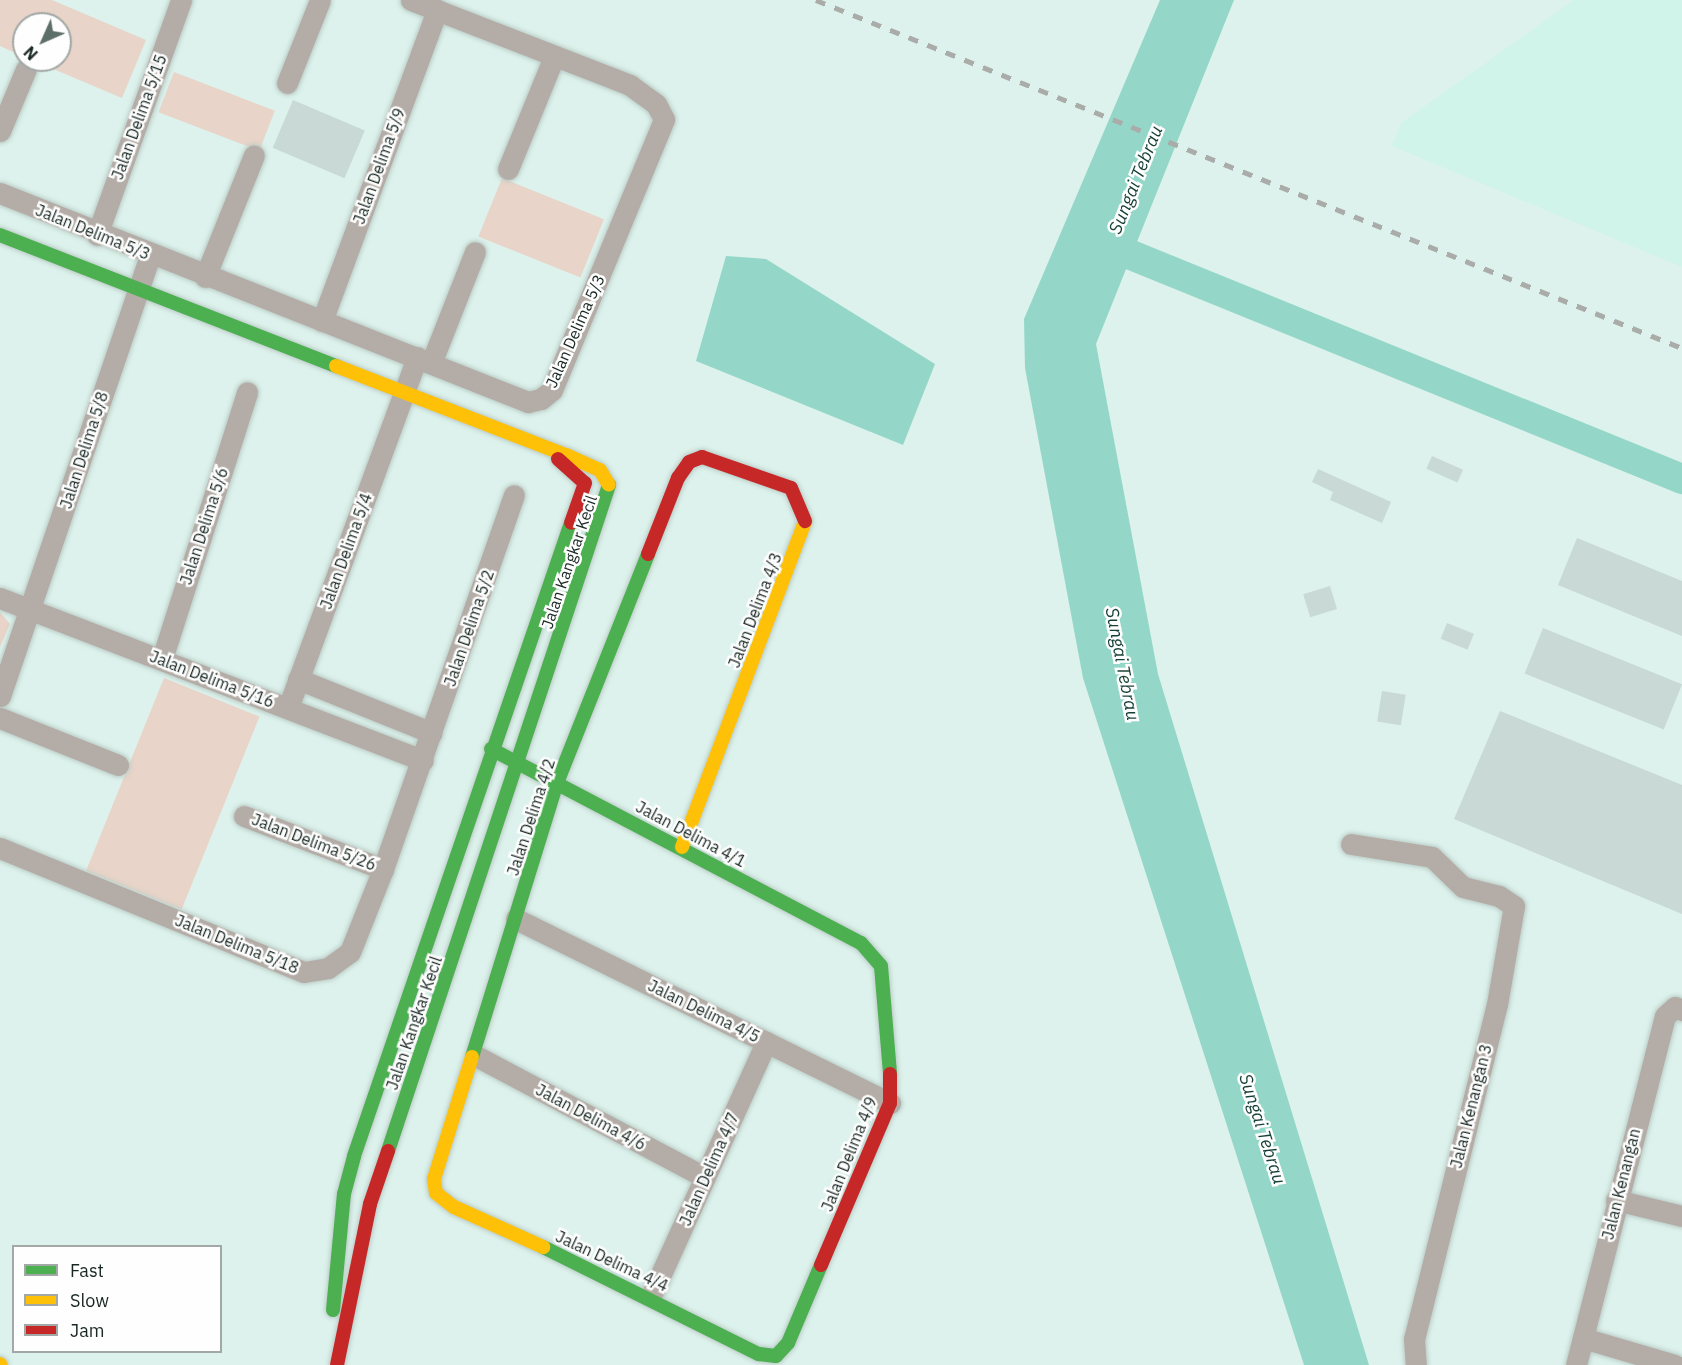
<!DOCTYPE html>
<html>
<head>
<meta charset="utf-8">
<style>
	body { margin:0 }
	#map { position:relative; width:1682px; height:1365px; overflow:hidden; background:#ddf2ec; font-family:"IBM Plex Sans",sans-serif }
	div>[style] { position:absolute }
	[style*='--x'] { left:calc(var(--x)*1px); top:calc(var(--y)*1px); width:calc(var(--w)*1px); rotate:calc(var(--a)*1deg) }
	.built>* { inset:0; background:#d0f4ea }
	.green>* { inset:0; background:#e8d4c8; transform-origin:0 0 }
	.water>* { inset:0; background:#94d7c8 }
	.river>* { height:30px; margin:-15px; padding:0 15px; transform-origin:15px; border-radius:15px; background:#94d7c8 }
	.building>* { inset:0; background:#c9d9d5; transform-origin:0 0 }
	.roads { filter:drop-shadow(0 0 2px #bbccc7) drop-shadow(0 0 2px #bbccc7) }
	.street>* { height:21px; margin:-10.5px; padding:0 10.5px; transform-origin:10.5px; border-radius:10.5px; background:#b4aca6 }
	.fast>* { height:14px; margin:-7px; padding:0 7px; transform-origin:7px; border-radius:7px; background:#4caf50 }
	.slow>* { height:14px; margin:-7px; padding:0 7px; transform-origin:7px; border-radius:7px; background:#ffc107 }
	.jam>* { height:14px; margin:-7px; padding:0 7px; transform-origin:7px; border-radius:7px; background:#c62828 }
	.rail>* { height:4.5px; margin-top:-2.25px; transform-origin:0; background:repeating-linear-gradient(90deg,#a9aca8 0 10px,transparent 0 20px) }
	span { translate:-50% -50%; white-space:nowrap; text-align:center; line-height:1.15; -webkit-text-stroke:5px #fdfefd; paint-order:stroke }
	.street-label { font-size:16px; color:#192723 }
	.water-label { font-size:18px; color:#153e36; font-style:italic }
	.legend { position:absolute; left:12px; top:1245px; width:210px; height:108px; box-sizing:border-box; background:#fdfefd; border:2px solid #a2a8a6; margin:0; padding:8px 10px; list-style:none; font-size:18px; color:#192723 }
	.legend li { display:flex; align-items:center; gap:12px; height:30px }
	.legend b { width:30px; border:2px solid #a2a8a6 }
	.north { position:absolute; left:12px; top:12px; width:60px; height:60px; box-sizing:border-box; background:#fdfefd; border:2px solid #a2a8a6; border-radius:50%; rotate:225deg; font-size:16px; font-weight:700; line-height:24px; text-align:center; color:#192723 }
	.north::after { content:''; display:block; margin:auto; width:21px; height:27px; background:#5e6e69; clip-path:polygon(50% 0,100% 100%,50% 72%,0 100%) }
</style>
</head>
<body>
<div id="map">
	<div class="built">
		<div style="clip-path:polygon(1574px 0,1682px 0,1682px 267px,1392px 146px,1401px 123px)"></div>
	</div>
	<div class="green">
		<div style="clip-path:polygon(0 0,52px 0,146px 40px,122px 98px,32px 60px,60px 60px,60px 24px,24px 24px,24px 57px,0 46px)"></div>
		<div style="left:174px;top:72px;width:108px;height:43px;rotate:21deg"></div>
		<div style="left:502px;top:178px;width:110px;height:63px;rotate:22deg"></div>
		<div style="clip-path:polygon(0 612px,10px 624px,0 647px)"></div>
		<div style="left:164px;top:678px;width:103px;height:208px;rotate:22deg"></div>
	</div>
	<div class="water">
		<div style="clip-path:polygon(1160px 0,1234px 0,1096px 344px,1158px 674px,1369px 1365px,1304px 1365px,1083px 678px,1025px 368px,1024px 319px)"></div>
		<div style="clip-path:polygon(726px 256px,766px 259px,935px 364px,903px 445px,696px 361px)"></div>
	</div>
	<div class="river">
		<div style="--x:1109;--y:246;--w:619;--a:22.13"></div>
	</div>
	<div class="building">
		<div style="left:293px;top:100px;width:78px;height:52px;rotate:23deg"></div>
		<div style="left:1432px;top:456px;width:34px;height:14px;rotate:24deg"></div>
		<div style="clip-path:polygon(1318px 469px,1391px 502px,1382px 523px,1330px 500px,1333px 492px,1312px 482px)"></div>
		<div style="clip-path:polygon(1577px 538px,1682px 581px,1682px 636px,1558px 585px)"></div>
		<div style="left:1330px;top:586px;width:24px;height:28px;rotate:73deg"></div>
		<div style="left:1447px;top:623px;width:29px;height:17px;rotate:22deg"></div>
		<div style="left:1543px;top:628px;width:150px;height:49px;rotate:22deg"></div>
		<div style="left:1382px;top:691px;width:24px;height:31px;rotate:9deg"></div>
		<div style="clip-path:polygon(1500px 711px,1682px 785px,1682px 914px,1454px 819px)"></div>
	</div>
	<div class="roads">
		<div class="street">
			<div style="--x:287;--y:83;--w:89;--a:-68.3"></div>
			<div style="--x:0;--y:131;--w:67;--a:-67.2"></div>
			<div style="--x:508;--y:169;--w:121;--a:-67.7"></div>
			<div style="--x:0;--y:193;--w:568;--a:21.6"></div>
			<div style="--x:528;--y:402;--w:13;--a:-13"></div>
			<div style="--x:541;--y:399;--w:14;--a:-39"></div>
			<div style="--x:552;--y:390;--w:293;--a:-67.5"></div>
			<div style="--x:664;--y:119;--w:17;--a:-118"></div>
			<div style="--x:656;--y:104;--w:32;--a:-144"></div>
			<div style="--x:630;--y:85;--w:235;--a:-158.8"></div>
			<div style="--x:97;--y:235;--w:250;--a:-70.3"></div>
			<div style="--x:205;--y:277;--w:131;--a:-68.1"></div>
			<div style="--x:322;--y:321;--w:332;--a:-69.7"></div>
			<div style="--x:432;--y:361;--w:117;--a:-68.5"></div>
			<div style="--x:0;--y:598;--w:453;--a:21"></div>
			<div style="--x:162;--y:659;--w:280;--a:-72.3"></div>
			<div style="--x:298;--y:679;--w:144;--a:21.9"></div>
			<div style="--x:0;--y:696;--w:465;--a:-71.2"></div>
			<div style="--x:288;--y:708;--w:374;--a:-69.8"></div>
			<div style="--x:0;--y:718;--w:127;--a:21.7"></div>
			<div style="--x:244;--y:816;--w:149;--a:20.9"></div>
			<div style="--x:1351;--y:844;--w:82;--a:9.1"></div>
			<div style="--x:1432;--y:857;--w:43;--a:44.1"></div>
			<div style="--x:1463;--y:887;--w:37;--a:14"></div>
			<div style="--x:1499;--y:896;--w:18;--a:34"></div>
			<div style="--x:1514;--y:906;--w:99;--a:99.8"></div>
			<div style="--x:1497;--y:1004;--w:345;--a:103.9"></div>
			<div style="--x:1414;--y:1339;--w:26;--a:86"></div>
			<div style="--x:0;--y:848;--w:328;--a:22.2"></div>
			<div style="--x:304;--y:972;--w:24;--a:-9"></div>
			<div style="--x:328;--y:968;--w:27;--a:-36"></div>
			<div style="--x:350;--y:952;--w:89;--a:-68.3"></div>
			<div style="--x:383;--y:869;--w:396;--a:-70.7"></div>
			<div style="--x:516;--y:919;--w:417;--a:26.2"></div>
			<div style="--x:476;--y:1056;--w:259;--a:27.9"></div>
			<div style="--x:1616;--y:1200;--w:68;--a:13.6"></div>
			<div style="--x:651;--y:1296;--w:279;--a:-65.6"></div>
			<div style="--x:1583;--y:1338;--w:96;--a:16.4"></div>
			<div style="--x:1576;--y:1365;--w:360;--a:-75.7"></div>
			<div style="--x:1665;--y:1016;--w:13;--a:-42"></div>
			<div style="--x:1675;--y:1007;--w:8;--a:23"></div>
		</div>
		<div class="fast">
			<div style="--x:0;--y:235;--w:361;--a:21.3"></div>
			<div style="--x:491;--y:749;--w:418;--a:27.7"></div>
			<div style="--x:861;--y:943;--w:30;--a:49"></div>
			<div style="--x:881;--y:966;--w:108;--a:85.2"></div>
			<div style="--x:472;--y:1057;--w:287;--a:-72.8"></div>
			<div style="--x:557;--y:783;--w:246;--a:-68.3"></div>
			<div style="--x:388;--y:1151;--w:702;--a:-71.64"></div>
			<div style="--x:543;--y:1247;--w:241;--a:26.4"></div>
			<div style="--x:759;--y:1354;--w:17;--a:7"></div>
			<div style="--x:776;--y:1356;--w:18;--a:-47"></div>
			<div style="--x:788;--y:1343;--w:85;--a:-67.1"></div>
			<div style="--x:333;--y:1310;--w:117;--a:-84.6"></div>
			<div style="--x:344;--y:1194;--w:39;--a:-75"></div>
			<div style="--x:354;--y:1156;--w:669;--a:-71.08"></div>
		</div>
		<div class="slow">
			<div style="--x:336;--y:366;--w:247;--a:21.2"></div>
			<div style="--x:566;--y:455;--w:37;--a:24"></div>
			<div style="--x:600;--y:470;--w:17;--a:59"></div>
			<div style="--x:682;--y:847;--w:348;--a:-69.3"></div>
			<div style="--x:472;--y:1057;--w:128;--a:107.3"></div>
			<div style="--x:434;--y:1179;--w:14;--a:82"></div>
			<div style="--x:436;--y:1193;--w:23;--a:38"></div>
			<div style="--x:454;--y:1207;--w:98;--a:24.2"></div>
			<div style="--x:0;--y:1364;--w:1;--a:45"></div>
		</div>
		<div class="jam">
			<div style="--x:558;--y:459;--w:36;--a:42"></div>
			<div style="--x:585;--y:483;--w:42;--a:109.3"></div>
			<div style="--x:648;--y:554;--w:82;--a:-68.5"></div>
			<div style="--x:678;--y:478;--w:19;--a:-55"></div>
			<div style="--x:689;--y:462;--w:14;--a:-21"></div>
			<div style="--x:702;--y:457;--w:94;--a:19.2"></div>
			<div style="--x:791;--y:488;--w:36;--a:67"></div>
			<div style="--x:821;--y:1265;--w:176;--a:-66.9"></div>
			<div style="--x:890;--y:1103;--w:29;--a:-90"></div>
			<div style="--x:337;--y:1365;--w:164;--a:-78.4"></div>
			<div style="--x:370;--y:1204;--w:56;--a:-71.2"></div>
		</div>
	</div>
	<div class="rail">
		<div style="--x:816;--y:0;--w:933;--a:21.89"></div>
	</div>
	<div class="street-label">
		<span style="left:139px;top:117px;rotate:-70deg">Jalan Delima 5/15</span>
		<span style="left:379px;top:166px;rotate:-70deg">Jalan Delima 5/9</span>
		<span style="left:93px;top:232px;rotate:22deg">Jalan Delima 5/3</span>
		<span style="left:575px;top:331px;rotate:-66deg">Jalan Delima 5/3</span>
		<span style="left:84px;top:450px;rotate:-72deg">Jalan Delima 5/8</span>
		<span style="left:204px;top:526px;rotate:-72deg">Jalan Delima 5/6</span>
		<span style="left:346px;top:551px;rotate:-70deg">Jalan Delima 5/4</span>
		<span style="left:569px;top:562px;rotate:-71deg">Jalan Kangkar Kecil</span>
		<span style="left:755px;top:610px;rotate:-69deg">Jalan Delima 4/3</span>
		<span style="left:469px;top:628px;rotate:-71deg">Jalan Delima 5/2</span>
		<span style="left:212px;top:679px;rotate:21deg">Jalan Delima 5/16</span>
		<span style="left:531px;top:817px;rotate:-72deg">Jalan Delima 4/2</span>
		<span style="left:691px;top:834px;rotate:28deg">Jalan Delima 4/1</span>
		<span style="left:314px;top:842px;rotate:21deg">Jalan Delima 5/26</span>
		<span style="left:237px;top:944px;rotate:22deg">Jalan Delima 5/18</span>
		<span style="left:704px;top:1011px;rotate:26deg">Jalan Delima 4/5</span>
		<span style="left:414px;top:1023px;rotate:-71deg">Jalan Kangkar Kecil</span>
		<span style="left:1471px;top:1106px;rotate:-76deg">Jalan Kenangan 3</span>
		<span style="left:591px;top:1117px;rotate:28deg">Jalan Delima 4/6</span>
		<span style="left:849px;top:1154px;rotate:-68deg">Jalan Delima 4/9</span>
		<span style="left:709px;top:1169px;rotate:-66deg">Jalan Delima 4/7</span>
		<span style="left:1621px;top:1184px;rotate:-76deg">Jalan Kenangan</span>
		<span style="left:612px;top:1261px;rotate:25deg">Jalan Delima 4/4</span>
	</div>
	<div class="water-label">
		<span style="left:1136px;top:180px;rotate:-68deg">Sungai Tebrau</span>
		<span style="left:1122px;top:664px;rotate:79deg">Sungai Tebrau</span>
		<span style="left:1262px;top:1129px;rotate:72deg">Sungai Tebrau</span>
	</div>
	<ul class="legend">
	<li><b style="height:8px;background:#4caf50"></b>Fast</li>
	<li><b style="height:8px;background:#ffc107"></b>Slow</li>
	<li><b style="height:8px;background:#c62828"></b>Jam</li>
	</ul>
	<div class="north">N</div>
</div>
</body>
</html>
